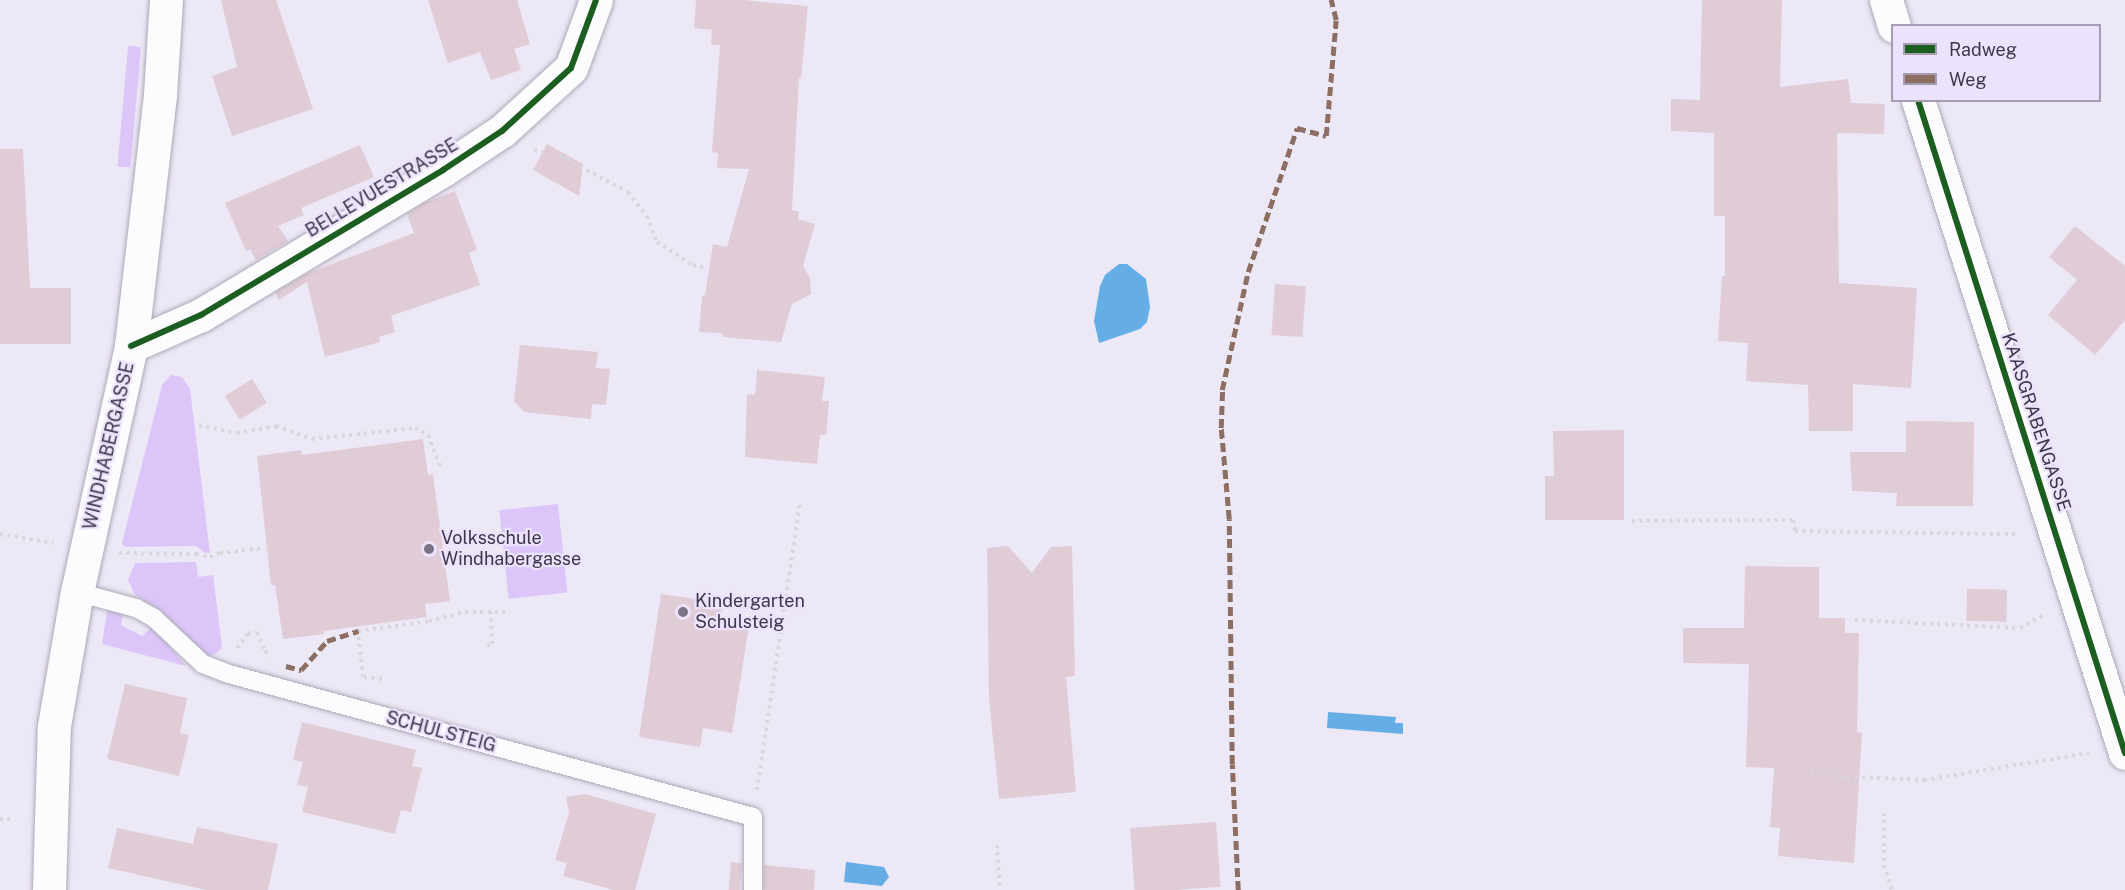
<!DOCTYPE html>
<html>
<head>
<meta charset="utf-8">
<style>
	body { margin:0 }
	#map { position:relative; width:2125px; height:890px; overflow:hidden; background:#ede8f6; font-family:"Public Sans",sans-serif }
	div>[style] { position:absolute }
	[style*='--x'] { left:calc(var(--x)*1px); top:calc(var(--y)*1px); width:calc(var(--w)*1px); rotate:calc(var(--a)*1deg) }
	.green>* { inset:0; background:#dcc6f9; transform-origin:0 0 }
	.water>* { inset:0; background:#64aee5 }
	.building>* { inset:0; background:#e0ccd7; transform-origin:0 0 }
	.path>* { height:4px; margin-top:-2px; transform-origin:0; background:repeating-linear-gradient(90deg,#d9d7dc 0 3px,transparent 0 7.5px) }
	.roads { filter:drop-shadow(0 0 2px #aea9b7) drop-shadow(0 0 2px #aea9b7) }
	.lane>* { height:18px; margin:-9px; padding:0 9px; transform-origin:9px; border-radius:9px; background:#fcfcfe }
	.street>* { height:33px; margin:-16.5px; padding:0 16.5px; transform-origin:16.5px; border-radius:16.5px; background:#fcfcfe }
	.secondary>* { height:33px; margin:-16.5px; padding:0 16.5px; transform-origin:16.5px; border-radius:16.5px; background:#fcfcfe }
	.quiet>* { height:4.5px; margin-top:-2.25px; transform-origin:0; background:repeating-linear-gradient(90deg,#8d6e63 0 9px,transparent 0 13.5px) }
	.cycleway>* { height:6px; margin:-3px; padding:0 3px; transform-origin:3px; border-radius:3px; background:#1b5e20 }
	.dots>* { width:16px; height:16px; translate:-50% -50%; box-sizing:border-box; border:3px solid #ece2fc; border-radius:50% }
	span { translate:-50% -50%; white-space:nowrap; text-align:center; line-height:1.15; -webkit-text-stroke:4.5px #ece2fc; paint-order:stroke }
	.street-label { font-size:18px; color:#3e3648 }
	.poi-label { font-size:18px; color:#3e3648 }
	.left { translate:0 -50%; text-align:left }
	.legend { position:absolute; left:1891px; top:24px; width:210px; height:78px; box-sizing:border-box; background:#ece2fc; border:2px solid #a69db4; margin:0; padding:8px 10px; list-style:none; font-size:18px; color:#3e3648 }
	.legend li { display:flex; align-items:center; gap:12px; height:30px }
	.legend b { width:30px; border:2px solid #a69db4 }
</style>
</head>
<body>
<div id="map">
	<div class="green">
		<div style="left:141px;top:47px;width:121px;height:13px;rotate:95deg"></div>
		<div style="clip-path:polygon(171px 375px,182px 377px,190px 389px,210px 553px,205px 553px,196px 546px,125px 547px,122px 543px,162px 385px)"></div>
		<div style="left:558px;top:504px;width:89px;height:59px;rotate:84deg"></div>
		<div style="clip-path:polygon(196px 562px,198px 577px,213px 575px,222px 647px,218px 652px,207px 658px,158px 609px,135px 595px,128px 580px,135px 563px)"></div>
		<div style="clip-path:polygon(114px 608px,124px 612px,121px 625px,142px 636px,153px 626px,186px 666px,102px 644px,107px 611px)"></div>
	</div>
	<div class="water">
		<div style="clip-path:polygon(1119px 264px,1127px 264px,1146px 279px,1150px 307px,1147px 322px,1140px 329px,1099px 343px,1094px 321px,1100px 286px,1105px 275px)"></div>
		<div style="clip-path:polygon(1328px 712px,1396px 717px,1395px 723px,1403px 723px,1403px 734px,1327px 728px)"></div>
		<div style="clip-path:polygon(846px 862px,884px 867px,889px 877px,882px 886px,844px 882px)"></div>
	</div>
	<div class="building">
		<div style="clip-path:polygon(221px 0,276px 0,313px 109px,232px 136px,212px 76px,237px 67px)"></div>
		<div style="clip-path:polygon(428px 0,517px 0,530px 44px,514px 49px,521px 70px,491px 80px,480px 52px,448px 63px)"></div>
		<div style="clip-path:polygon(696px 0,744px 0,808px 6px,801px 78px,799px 78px,792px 210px,799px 212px,798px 219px,815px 224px,803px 266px,810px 278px,811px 294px,792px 304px,781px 342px,723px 337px,722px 333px,699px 332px,702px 296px,705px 295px,713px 244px,727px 247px,749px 169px,717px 168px,718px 153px,712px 152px,720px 45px,711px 45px,712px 30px,694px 28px)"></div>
		<div style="clip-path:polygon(1702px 0,1782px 0,1780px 87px,1848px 79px,1851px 103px,1885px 104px,1884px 134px,1837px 133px,1839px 283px,1917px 288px,1911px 388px,1853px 384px,1853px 431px,1809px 431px,1808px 385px,1746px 381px,1748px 343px,1718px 341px,1722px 276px,1725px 276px,1725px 216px,1714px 216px,1714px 133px,1671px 131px,1671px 99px,1700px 100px)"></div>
		<div style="clip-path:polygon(547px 144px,583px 164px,579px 196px,533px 170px)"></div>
		<div style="clip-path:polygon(360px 145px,374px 177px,301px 208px,304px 215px,278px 226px,288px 241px,256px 260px,250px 249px,246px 251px,225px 203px)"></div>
		<div style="clip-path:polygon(0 149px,23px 149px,30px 288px,71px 288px,71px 344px,0 344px)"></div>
		<div style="clip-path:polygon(455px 191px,477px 250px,469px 253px,480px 285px,391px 316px,395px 332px,379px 337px,380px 342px,325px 357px,307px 282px,279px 300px,275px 292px,308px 273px,414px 233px,407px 214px,424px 203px)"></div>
		<div style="clip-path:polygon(2075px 226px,2125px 266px,2125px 320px,2095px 355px,2048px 315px,2077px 280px,2049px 257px)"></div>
		<div style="left:1275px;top:284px;width:31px;height:51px;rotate:4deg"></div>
		<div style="clip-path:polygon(520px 345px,598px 352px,596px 368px,610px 369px,606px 405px,592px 404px,591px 419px,524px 412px,514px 401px)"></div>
		<div style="clip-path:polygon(757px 370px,825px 377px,822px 401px,829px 401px,826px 435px,820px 435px,817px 464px,745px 457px,747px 394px,755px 395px)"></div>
		<div style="left:252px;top:379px;width:28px;height:32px;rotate:58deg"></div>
		<div style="clip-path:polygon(1906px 421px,1974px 422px,1973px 506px,1896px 506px,1897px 493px,1852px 491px,1850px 452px,1906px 452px)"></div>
		<div style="clip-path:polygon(1624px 430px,1624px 520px,1545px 520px,1545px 476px,1554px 476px,1553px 431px)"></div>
		<div style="clip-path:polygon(423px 439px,428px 475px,433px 474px,450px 601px,425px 604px,427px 617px,324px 631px,324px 634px,283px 639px,275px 585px,271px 585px,257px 456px,301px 450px,302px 455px)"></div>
		<div style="clip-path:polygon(1008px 546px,1032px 573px,1051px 547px,1072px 546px,1075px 676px,1066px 677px,1076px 792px,999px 799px,989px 699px,987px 548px)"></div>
		<div style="clip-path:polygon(1745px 566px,1819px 567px,1819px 618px,1845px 618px,1845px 633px,1859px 633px,1857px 732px,1862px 733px,1854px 863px,1778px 856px,1780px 828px,1770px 827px,1774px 768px,1746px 767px,1749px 664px,1683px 663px,1683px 628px,1744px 628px)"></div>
		<div style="left:1967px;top:589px;width:40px;height:32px;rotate:1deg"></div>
		<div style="clip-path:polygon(661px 594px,723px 603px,720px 621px,749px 626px,732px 733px,703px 728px,700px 747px,639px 737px)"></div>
		<div style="clip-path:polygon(125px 684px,187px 698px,180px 733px,189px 735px,179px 776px,107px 759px)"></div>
		<div style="clip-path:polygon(302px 722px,416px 750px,412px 766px,422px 768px,411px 812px,401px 810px,395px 834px,302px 812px,308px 787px,297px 785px,303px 762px,293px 760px)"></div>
		<div style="clip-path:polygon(585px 794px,656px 814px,635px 890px,613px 890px,563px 876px,567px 863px,555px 860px,569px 813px,566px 797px)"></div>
		<div style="left:1216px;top:822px;width:65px;height:86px;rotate:86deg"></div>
		<div style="clip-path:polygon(197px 827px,278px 844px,268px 890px,206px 890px,108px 868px,117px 828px,193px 844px)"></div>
		<div style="left:731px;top:862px;width:11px;height:28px;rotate:5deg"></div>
		<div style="clip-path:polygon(764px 865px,815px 870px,814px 890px,764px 890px)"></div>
	</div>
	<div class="path">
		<div style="--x:534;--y:150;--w:9;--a:13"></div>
		<div style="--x:560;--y:156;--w:77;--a:27.9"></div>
		<div style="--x:628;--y:192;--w:31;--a:52"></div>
		<div style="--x:647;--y:216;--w:28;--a:69"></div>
		<div style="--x:657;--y:242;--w:43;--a:32.6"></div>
		<div style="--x:693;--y:265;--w:10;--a:11"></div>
		<div style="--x:199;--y:425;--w:39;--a:12"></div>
		<div style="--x:237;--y:433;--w:40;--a:-10"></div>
		<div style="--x:276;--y:426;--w:38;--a:20"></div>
		<div style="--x:312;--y:439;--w:104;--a:-6.1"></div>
		<div style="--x:415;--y:428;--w:15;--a:28"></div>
		<div style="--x:428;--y:435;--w:34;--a:69"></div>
		<div style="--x:1632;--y:521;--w:161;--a:-0.4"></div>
		<div style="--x:1793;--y:520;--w:11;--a:80"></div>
		<div style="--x:1795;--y:531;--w:225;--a:0.8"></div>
		<div style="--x:0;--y:534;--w:54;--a:9.6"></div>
		<div style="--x:119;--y:553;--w:77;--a:0.7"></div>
		<div style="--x:196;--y:554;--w:14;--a:12"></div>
		<div style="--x:210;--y:557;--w:11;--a:-22"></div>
		<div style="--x:220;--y:553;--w:46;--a:-6.2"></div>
		<div style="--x:1855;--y:620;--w:165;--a:2.8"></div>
		<div style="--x:2020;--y:628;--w:29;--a:-29"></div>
		<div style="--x:487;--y:646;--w:5;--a:-22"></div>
		<div style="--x:492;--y:644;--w:32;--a:-92"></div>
		<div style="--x:237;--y:648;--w:18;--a:-52"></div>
		<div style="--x:248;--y:634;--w:9;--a:-13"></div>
		<div style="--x:257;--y:632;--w:21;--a:67"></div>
		<div style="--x:265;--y:651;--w:8;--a:40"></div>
		<div style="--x:382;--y:679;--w:19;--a:-174"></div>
		<div style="--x:363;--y:677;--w:46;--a:-96.2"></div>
		<div style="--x:358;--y:631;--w:72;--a:-8"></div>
		<div style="--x:429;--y:621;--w:37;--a:-14"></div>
		<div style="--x:465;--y:612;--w:43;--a:0"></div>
		<div style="--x:1810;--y:775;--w:114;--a:2.5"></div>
		<div style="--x:1924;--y:780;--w:167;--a:-9.3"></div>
		<div style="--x:757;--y:790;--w:290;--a:-81.5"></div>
		<div style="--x:1884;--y:813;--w:52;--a:90"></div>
		<div style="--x:1884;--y:865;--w:26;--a:72"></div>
		<div style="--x:0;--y:819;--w:12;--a:0"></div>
		<div style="--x:997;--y:845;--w:45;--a:86.2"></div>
	</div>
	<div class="roads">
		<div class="lane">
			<div style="--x:77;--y:592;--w:61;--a:15.2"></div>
			<div style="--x:136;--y:608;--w:21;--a:29"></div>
			<div style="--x:154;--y:618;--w:67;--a:43.2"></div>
			<div style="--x:203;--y:664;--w:28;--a:21"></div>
			<div style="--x:229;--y:674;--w:543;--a:15.26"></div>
			<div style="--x:753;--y:817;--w:73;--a:90"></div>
		</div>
		<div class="street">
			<div style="--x:1886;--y:0;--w:27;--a:73"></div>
			<div style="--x:1918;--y:100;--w:685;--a:72.41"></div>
			<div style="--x:131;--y:346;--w:77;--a:-23.9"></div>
			<div style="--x:201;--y:315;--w:282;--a:-30.9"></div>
			<div style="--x:443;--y:170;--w:71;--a:-33.5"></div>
			<div style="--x:502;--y:131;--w:93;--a:-42.4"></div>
			<div style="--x:571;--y:68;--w:72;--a:-69.8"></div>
		</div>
		<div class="secondary">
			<div style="--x:49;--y:890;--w:164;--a:-88.3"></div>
			<div style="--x:54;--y:726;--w:136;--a:-80.3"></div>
			<div style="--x:77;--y:592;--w:252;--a:-77.6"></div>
			<div style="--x:131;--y:346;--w:253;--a:-83.4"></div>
			<div style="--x:160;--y:95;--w:95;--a:-86.4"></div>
		</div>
	</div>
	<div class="quiet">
		<div style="--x:286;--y:666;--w:16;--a:15"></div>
		<div style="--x:301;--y:670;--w:39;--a:-48"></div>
		<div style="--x:327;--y:641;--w:33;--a:-18"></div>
		<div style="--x:1238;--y:890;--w:126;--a:-92.7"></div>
		<div style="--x:1232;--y:764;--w:245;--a:-90.7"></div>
		<div style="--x:1229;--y:519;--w:91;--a:-95"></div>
		<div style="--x:1221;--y:428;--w:38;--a:-88"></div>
		<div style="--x:1222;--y:390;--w:121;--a:-77.6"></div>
		<div style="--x:1248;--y:272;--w:152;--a:-71.2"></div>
		<div style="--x:1297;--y:128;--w:30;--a:15"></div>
		<div style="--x:1326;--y:136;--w:116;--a:-85.1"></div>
		<div style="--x:1336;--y:20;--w:21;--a:-104"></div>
	</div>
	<div class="cycleway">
		<div style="--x:1918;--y:100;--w:685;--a:72.41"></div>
		<div style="--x:131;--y:346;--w:77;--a:-23.9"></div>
		<div style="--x:201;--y:315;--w:282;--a:-30.9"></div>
		<div style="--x:443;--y:170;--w:71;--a:-33.5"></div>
		<div style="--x:502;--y:131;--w:93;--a:-42.4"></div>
		<div style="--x:571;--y:68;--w:72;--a:-69.8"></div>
	</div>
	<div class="dots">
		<div style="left:429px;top:549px;background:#7b7485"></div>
		<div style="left:683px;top:612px;background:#7b7485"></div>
	</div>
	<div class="street-label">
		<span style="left:382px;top:188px;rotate:-31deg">BELLEVUESTRASSE</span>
		<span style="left:2036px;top:422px;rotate:72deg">KAASGRABENGASSE</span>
		<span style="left:109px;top:446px;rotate:-77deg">WINDHABERGASSE</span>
		<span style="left:441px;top:732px;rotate:15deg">SCHULSTEIG</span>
	</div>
	<div class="poi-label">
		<span class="left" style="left:441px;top:549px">Volksschule<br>Windhabergasse</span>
		<span class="left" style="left:695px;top:612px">Kindergarten<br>Schulsteig</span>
	</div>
	<ul class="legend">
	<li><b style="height:8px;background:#1b5e20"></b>Radweg</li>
	<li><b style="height:8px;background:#8d6e63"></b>Weg</li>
	</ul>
</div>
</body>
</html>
